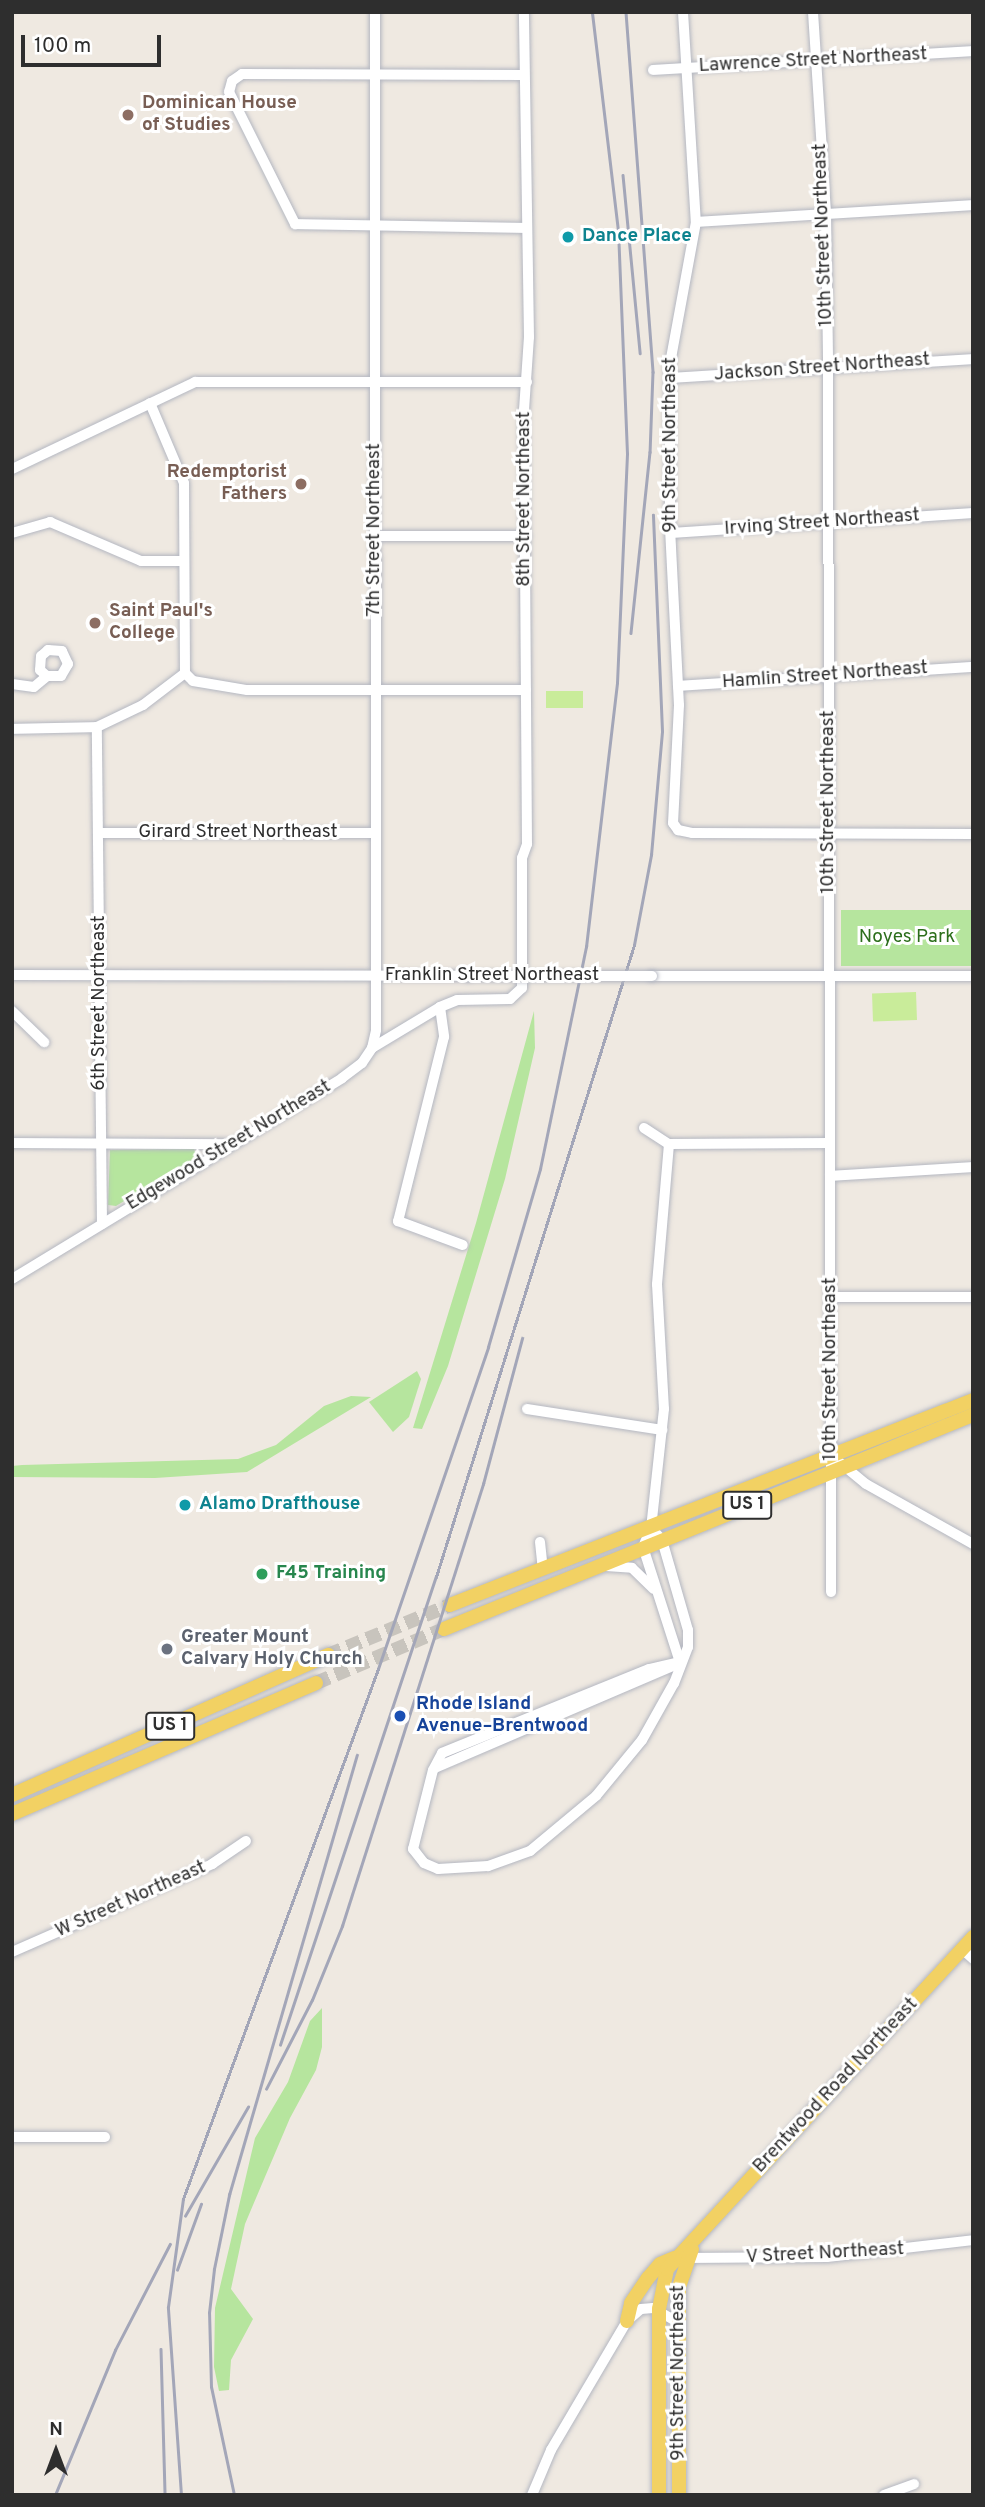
<!DOCTYPE html>
<html>
<head>
<meta charset="utf-8">
<style>
	body { margin:0 }
	#map { position:relative; width:985px; height:2507px; overflow:hidden; background:#efe9e1; font-family:Overpass,sans-serif }
	div>[style] { position:absolute }
	[style*='--x'] { left:calc(var(--x)*1px); top:calc(var(--y)*1px); width:calc(var(--w)*1px); rotate:calc(var(--a)*1deg) }
	.green>* { inset:0; background:#b6e59e; transform-origin:0 0 }
	.pitch>* { inset:0; background:#c9ec9a; transform-origin:0 0 }
	.major-tunnel>* { height:14px; margin-top:-7px; transform-origin:0; background:repeating-linear-gradient(90deg,#c8c4bd 0 14px,transparent 0 21px) }
	.roads { filter:drop-shadow(0 0 2px #b4b7c1) drop-shadow(0 0 2px #b4b7c1) }
	.minor>* { height:10px; margin:-5px; padding:0 5px; transform-origin:5px; border-radius:5px; background:#fff }
	.major>* { height:14px; margin:-7px; padding:0 7px; transform-origin:7px; border-radius:7px; background:#f2d163 }
	.rail>* { height:2.5px; margin:-1.25px; padding:0 1.25px; transform-origin:1.25px; border-radius:1.25px; background:#a3a6b8 }
	.bridges { filter:drop-shadow(0 0 2px #b4b7c1) drop-shadow(0 0 2px #b4b7c1) }
	.minor-bridge>* { height:10px; margin:-5px; padding:0 5px; transform-origin:5px; border-radius:5px; background:#fff }
	.dots>* { width:19px; height:19px; translate:-50% -50%; box-sizing:border-box; border:4px solid #fff; border-radius:50% }
	span { translate:-50% -50%; white-space:nowrap; text-align:center; line-height:1.15; -webkit-text-stroke:6px #fff; paint-order:stroke }
	.shield-label span { padding:2px 5px; background:#fff; border:2px solid; border-radius:5px; -webkit-text-stroke-width:0 }
	.shield-label { font-size:18px; color:#2e2e2e; font-weight:700 }
	.street-label { font-size:19px; color:#2e2e2e }
	.education-label { font-size:19px; color:#785e54; font-weight:700 }
	.left { translate:0 -50%; text-align:left }
	.right { translate:-100% -50%; text-align:right }
	.culture-label { font-size:19px; color:#0d838f; font-weight:700 }
	.park-label { font-size:19px; color:#2c6e1b }
	.leisure-label { font-size:19px; color:#27864d; font-weight:700 }
	.worship-label { font-size:19px; color:#5b616d; font-weight:700 }
	.transit-label { font-size:19px; color:#164399; font-weight:700 }
	.frame { position:absolute; inset:0; border:14px solid #2e2e2e; pointer-events:none }
	.north { position:absolute; left:21px; top:2416px; width:70px; height:70px; -webkit-text-stroke:5px #fff; paint-order:stroke; rotate:0deg; font-size:19px; font-weight:700; line-height:28px; text-align:center; color:#2e2e2e }
	.north::after { content:''; display:block; margin:auto; width:24px; height:32px; background:#2e2e2e; clip-path:polygon(50% 0,100% 100%,50% 72%,0 100%) }
	.scale { position:absolute; left:21px; top:35px; width:140px; height:32px; box-sizing:border-box; border:4px solid #2e2e2e; border-top:0; padding-left:9px; font-size:21px; line-height:24px; white-space:nowrap; color:#2e2e2e; -webkit-text-stroke:5px #fff; paint-order:stroke }
</style>
</head>
<body>
<div id="map">
	<div class="green">
		<div style="left:841px;top:910px;width:132px;height:56px"></div>
		<div style="clip-path:polygon(534px 1011px,535px 1048px,505px 1179px,448px 1366px,422px 1429px,413px 1428px,476px 1223px)"></div>
		<div style="clip-path:polygon(194px 1149px,197px 1157px,116px 1206px,108px 1205px,110px 1150px)"></div>
		<div style="clip-path:polygon(417px 1371px,421px 1379px,409px 1417px,393px 1432px,369px 1402px)"></div>
		<div style="clip-path:polygon(351px 1396px,371px 1397px,247px 1472px,155px 1478px,12px 1477px,12px 1466px,22px 1465px,238px 1459px,276px 1445px,324px 1406px)"></div>
		<div style="clip-path:polygon(322px 2008px,322px 2047px,316px 2070px,290px 2118px,245px 2224px,231px 2289px,253px 2319px,231px 2360px,229px 2390px,219px 2391px,214px 2367px,215px 2308px,255px 2138px,288px 2082px,310px 2021px)"></div>
	</div>
	<div class="pitch">
		<div style="left:546px;top:691px;width:37px;height:17px"></div>
		<div style="left:916px;top:992px;width:28px;height:44px;rotate:88deg"></div>
	</div>
	<div class="major-tunnel">
		<div style="--x:328;--y:1655;--w:132;--a:-22.3"></div>
		<div style="--x:316;--y:1683;--w:139;--a:-22.9"></div>
	</div>
	<div class="roads">
		<div class="minor">
			<div style="--x:683;--y:12;--w:210;--a:86.5"></div>
			<div style="--x:696;--y:222;--w:144;--a:100.4"></div>
			<div style="--x:670;--y:364;--w:164;--a:90"></div>
			<div style="--x:670;--y:528;--w:177;--a:87.1"></div>
			<div style="--x:679;--y:705;--w:118;--a:92.9"></div>
			<div style="--x:673;--y:823;--w:9;--a:54"></div>
			<div style="--x:678;--y:830;--w:14;--a:12"></div>
			<div style="--x:692;--y:833;--w:281;--a:0.2"></div>
			<div style="--x:813;--y:12;--w:202;--a:86.3"></div>
			<div style="--x:826;--y:214;--w:143;--a:89.2"></div>
			<div style="--x:828;--y:357;--w:1235;--a:89.86"></div>
			<div style="--x:653;--y:70;--w:321;--a:-3.4"></div>
			<div style="--x:524;--y:75;--w:282;--a:-179.8"></div>
			<div style="--x:242;--y:74;--w:12;--a:145"></div>
			<div style="--x:232;--y:81;--w:11;--a:105"></div>
			<div style="--x:229;--y:92;--w:148;--a:63.4"></div>
			<div style="--x:295;--y:224;--w:229;--a:1"></div>
			<div style="--x:696;--y:222;--w:278;--a:-3.5"></div>
			<div style="--x:671;--y:378;--w:303;--a:-3.6"></div>
			<div style="--x:150;--y:403;--w:87;--a:67"></div>
			<div style="--x:184;--y:483;--w:190;--a:89.7"></div>
			<div style="--x:185;--y:673;--w:11;--a:45"></div>
			<div style="--x:193;--y:681;--w:55;--a:9.5"></div>
			<div style="--x:247;--y:690;--w:279;--a:0"></div>
			<div style="--x:12;--y:469;--w:203;--a:-25.4"></div>
			<div style="--x:195;--y:382;--w:332;--a:0"></div>
			<div style="--x:12;--y:533;--w:40;--a:-16"></div>
			<div style="--x:50;--y:522;--w:99;--a:23.2"></div>
			<div style="--x:141;--y:561;--w:43;--a:0"></div>
			<div style="--x:671;--y:533;--w:303;--a:-3.8"></div>
			<div style="--x:375;--y:536;--w:151;--a:0"></div>
			<div style="--x:12;--y:684;--w:22;--a:8"></div>
			<div style="--x:34;--y:687;--w:17;--a:-40"></div>
			<div style="--x:47;--y:676;--w:14;--a:0"></div>
			<div style="--x:61;--y:676;--w:14;--a:-60"></div>
			<div style="--x:68;--y:664;--w:14;--a:-115"></div>
			<div style="--x:62;--y:651;--w:14;--a:-176"></div>
			<div style="--x:48;--y:650;--w:9;--a:139"></div>
			<div style="--x:41;--y:656;--w:14;--a:94"></div>
			<div style="--x:40;--y:670;--w:9;--a:41"></div>
			<div style="--x:678;--y:686;--w:296;--a:-3.7"></div>
			<div style="--x:12;--y:729;--w:85;--a:-1.3"></div>
			<div style="--x:100;--y:833;--w:276;--a:0"></div>
			<div style="--x:12;--y:975;--w:456;--a:0.1"></div>
			<div style="--x:652;--y:976;--w:321;--a:0"></div>
			<div style="--x:440;--y:1007;--w:30;--a:82"></div>
			<div style="--x:444;--y:1037;--w:190;--a:104"></div>
			<div style="--x:398;--y:1221;--w:69;--a:20.3"></div>
			<div style="--x:12;--y:1011;--w:45;--a:44.1"></div>
			<div style="--x:372;--y:1048;--w:18;--a:-77"></div>
			<div style="--x:376;--y:1030;--w:1018;--a:-90.06"></div>
			<div style="--x:644;--y:1128;--w:30;--a:33"></div>
			<div style="--x:669;--y:1144;--w:161;--a:-0.4"></div>
			<div style="--x:12;--y:1143;--w:220;--a:0.3"></div>
			<div style="--x:669;--y:1144;--w:141;--a:94.9"></div>
			<div style="--x:657;--y:1284;--w:125;--a:86.8"></div>
			<div style="--x:664;--y:1409;--w:120;--a:96.2"></div>
			<div style="--x:651;--y:1528;--w:21;--a:113"></div>
			<div style="--x:643;--y:1547;--w:121;--a:72.2"></div>
			<div style="--x:830;--y:1176;--w:143;--a:-3.6"></div>
			<div style="--x:102;--y:1224;--w:497;--a:-90.6"></div>
			<div style="--x:97;--y:727;--w:51;--a:-25.6"></div>
			<div style="--x:143;--y:705;--w:53;--a:-37.3"></div>
			<div style="--x:12;--y:1279;--w:386;--a:-31.3"></div>
			<div style="--x:342;--y:1078;--w:25;--a:-37"></div>
			<div style="--x:362;--y:1063;--w:18;--a:-56"></div>
			<div style="--x:372;--y:1048;--w:79;--a:-31.1"></div>
			<div style="--x:440;--y:1007;--w:18;--a:-22"></div>
			<div style="--x:457;--y:1000;--w:53;--a:-1.1"></div>
			<div style="--x:510;--y:999;--w:16;--a:-43"></div>
			<div style="--x:522;--y:988;--w:130;--a:-90"></div>
			<div style="--x:522;--y:858;--w:15;--a:-70"></div>
			<div style="--x:527;--y:844;--w:434;--a:-90.4"></div>
			<div style="--x:524;--y:410;--w:73;--a:-86.1"></div>
			<div style="--x:529;--y:337;--w:325;--a:-90.9"></div>
			<div style="--x:831;--y:1297;--w:142;--a:0"></div>
			<div style="--x:527;--y:1409;--w:137;--a:8.8"></div>
			<div style="--x:832;--y:1456;--w:44;--a:39.5"></div>
			<div style="--x:866;--y:1484;--w:123;--a:29.3"></div>
			<div style="--x:651;--y:1528;--w:16;--a:47"></div>
			<div style="--x:662;--y:1540;--w:94;--a:73.9"></div>
			<div style="--x:688;--y:1630;--w:17;--a:90"></div>
			<div style="--x:688;--y:1647;--w:39;--a:111"></div>
			<div style="--x:674;--y:1683;--w:65;--a:119.3"></div>
			<div style="--x:642;--y:1740;--w:72;--a:129.4"></div>
			<div style="--x:596;--y:1796;--w:86;--a:140.2"></div>
			<div style="--x:530;--y:1851;--w:45;--a:160.3"></div>
			<div style="--x:488;--y:1866;--w:50;--a:176.6"></div>
			<div style="--x:438;--y:1869;--w:15;--a:-157"></div>
			<div style="--x:424;--y:1863;--w:18;--a:-128"></div>
			<div style="--x:413;--y:1849;--w:81;--a:-75.8"></div>
			<div style="--x:433;--y:1770;--w:19;--a:-62"></div>
			<div style="--x:442;--y:1753;--w:223;--a:-22.1"></div>
			<div style="--x:649;--y:1669;--w:32;--a:-13"></div>
			<div style="--x:540;--y:1542;--w:27;--a:84"></div>
			<div style="--x:606;--y:1566;--w:26;--a:4"></div>
			<div style="--x:632;--y:1568;--w:30;--a:44"></div>
			<div style="--x:435;--y:1768;--w:257;--a:-23.2"></div>
			<div style="--x:962;--y:1949;--w:15;--a:42"></div>
			<div style="--x:12;--y:1952;--w:219;--a:-23.7"></div>
			<div style="--x:212;--y:1864;--w:41;--a:-34.1"></div>
			<div style="--x:12;--y:2137;--w:93;--a:0"></div>
			<div style="--x:682;--y:2258;--w:145;--a:-0.4"></div>
			<div style="--x:827;--y:2257;--w:147;--a:-6.6"></div>
			<div style="--x:532;--y:2495;--w:49;--a:-67.1"></div>
			<div style="--x:551;--y:2450;--w:150;--a:-59.5"></div>
			<div style="--x:627;--y:2321;--w:18;--a:-41"></div>
			<div style="--x:641;--y:2309;--w:12;--a:-5"></div>
			<div style="--x:653;--y:2308;--w:30;--a:30"></div>
			<div style="--x:884;--y:2495;--w:32;--a:-20"></div>
		</div>
		<div class="major">
			<div style="--x:450;--y:1605;--w:562;--a:-21.4"></div>
			<div style="--x:444;--y:1629;--w:571;--a:-22.03"></div>
			<div style="--x:12;--y:1795;--w:346;--a:-23.9"></div>
			<div style="--x:12;--y:1814;--w:331;--a:-23.3"></div>
			<div style="--x:627;--y:2321;--w:18;--a:-77"></div>
			<div style="--x:631;--y:2303;--w:30;--a:-56"></div>
			<div style="--x:648;--y:2278;--w:18;--a:-49"></div>
			<div style="--x:660;--y:2264;--w:15;--a:-23"></div>
			<div style="--x:659;--y:2495;--w:186;--a:-90"></div>
			<div style="--x:659;--y:2309;--w:41;--a:-78.7"></div>
			<div style="--x:667;--y:2269;--w:452;--a:-47.3"></div>
			<div style="--x:679;--y:2495;--w:208;--a:-90"></div>
			<div style="--x:679;--y:2287;--w:40;--a:-71.1"></div>
		</div>
	</div>
	<div class="rail">
		<div style="--x:626;--y:12;--w:361;--a:85.7"></div>
		<div style="--x:653;--y:372;--w:80;--a:92.1"></div>
		<div style="--x:650;--y:452;--w:182;--a:96"></div>
		<div style="--x:623;--y:175;--w:179;--a:84.5"></div>
		<div style="--x:280;--y:2045;--w:493;--a:-71.6"></div>
		<div style="--x:436;--y:1577;--w:662;--a:-72.6"></div>
		<div style="--x:634;--y:945;--w:92;--a:-79.3"></div>
		<div style="--x:651;--y:855;--w:124;--a:-84.9"></div>
		<div style="--x:662;--y:731;--w:216;--a:-92.4"></div>
		<div style="--x:266;--y:2089;--w:100;--a:-62.7"></div>
		<div style="--x:312;--y:2000;--w:80;--a:-67.9"></div>
		<div style="--x:342;--y:1926;--w:464;--a:-72.3"></div>
		<div style="--x:483;--y:1484;--w:151;--a:-75"></div>
		<div style="--x:185;--y:2216;--w:126;--a:-60"></div>
		<div style="--x:177;--y:2270;--w:70;--a:-70"></div>
		<div style="--x:161;--y:2349;--w:146;--a:88.4"></div>
		<div style="--x:55;--y:2495;--w:157;--a:-67.5"></div>
		<div style="--x:115;--y:2350;--w:119;--a:-62.6"></div>
		<div style="--x:181;--y:2495;--w:188;--a:-94"></div>
		<div style="--x:168;--y:2307;--w:109;--a:-82.1"></div>
		<div style="--x:183;--y:2199;--w:565;--a:-69.8"></div>
		<div style="--x:378;--y:1669;--w:340;--a:-71.1"></div>
		<div style="--x:488;--y:1347;--w:185;--a:-73.7"></div>
		<div style="--x:540;--y:1169;--w:227;--a:-78.3"></div>
		<div style="--x:586;--y:947;--w:266;--a:-83.3"></div>
		<div style="--x:617;--y:683;--w:229;--a:-87.5"></div>
		<div style="--x:627;--y:454;--w:223;--a:-92.3"></div>
		<div style="--x:618;--y:231;--w:221;--a:-96.8"></div>
		<div style="--x:234;--y:2495;--w:110;--a:-102"></div>
		<div style="--x:211;--y:2387;--w:74;--a:-91.5"></div>
		<div style="--x:209;--y:2313;--w:44;--a:-83.5"></div>
		<div style="--x:214;--y:2269;--w:76;--a:-78.5"></div>
		<div style="--x:229;--y:2195;--w:458;--a:-73.8"></div>
	</div>
	<div class="bridges">
		<div class="minor-bridge">
			<div style="--x:468;--y:976;--w:184;--a:0"></div>
		</div>
	</div>
	<div class="dots">
		<div style="left:128px;top:115px;background:#8d6e63"></div>
		<div style="left:568px;top:237px;background:#0f9aa8"></div>
		<div style="left:301px;top:484px;background:#8d6e63"></div>
		<div style="left:95px;top:623px;background:#8d6e63"></div>
		<div style="left:185px;top:1505px;background:#0f9aa8"></div>
		<div style="left:262px;top:1574px;background:#2e9e5b"></div>
		<div style="left:167px;top:1649px;background:#6b7280"></div>
		<div style="left:400px;top:1716px;background:#1a4fb4"></div>
	</div>
	<div class="shield-label">
		<span style="left:747px;top:1505px">US 1</span>
		<span style="left:170px;top:1726px">US 1</span>
	</div>
	<div class="street-label">
		<span style="left:813px;top:61px;rotate:-3deg">Lawrence Street Northeast</span>
		<span style="left:824px;top:235px;rotate:-92deg">10th Street Northeast</span>
		<span style="left:822px;top:368px;rotate:-4deg">Jackson Street Northeast</span>
		<span style="left:671px;top:445px;rotate:-90deg">9th Street Northeast</span>
		<span style="left:525px;top:499px;rotate:-90deg">8th Street Northeast</span>
		<span style="left:822px;top:523px;rotate:-4deg">Irving Street Northeast</span>
		<span style="left:375px;top:530px;rotate:-90deg">7th Street Northeast</span>
		<span style="left:825px;top:676px;rotate:-4deg">Hamlin Street Northeast</span>
		<span style="left:829px;top:802px;rotate:-90deg">10th Street Northeast</span>
		<span style="left:238px;top:833px">Girard Street Northeast</span>
		<span style="left:492px;top:976px">Franklin Street Northeast</span>
		<span style="left:100px;top:1003px;rotate:-90deg">6th Street Northeast</span>
		<span style="left:229px;top:1146px;rotate:-31deg">Edgewood Street Northeast</span>
		<span style="left:831px;top:1369px;rotate:-90deg">10th Street Northeast</span>
		<span style="left:131px;top:1900px;rotate:-24deg">W Street Northeast</span>
		<span style="left:836px;top:2086px;rotate:-47deg">Brentwood Road Northeast</span>
		<span style="left:825px;top:2254px;rotate:-3deg">V Street Northeast</span>
		<span style="left:679px;top:2373px;rotate:-90deg">9th Street Northeast</span>
	</div>
	<div class="education-label">
		<span class="left" style="left:142px;top:115px">Dominican House<br>of Studies</span>
		<span class="right" style="left:287px;top:484px">Redemptorist<br>Fathers</span>
		<span class="left" style="left:109px;top:623px">Saint Paul's<br>College</span>
	</div>
	<div class="culture-label">
		<span class="left" style="left:582px;top:237px">Dance Place</span>
		<span class="left" style="left:199px;top:1505px">Alamo Drafthouse</span>
	</div>
	<div class="park-label">
		<span style="left:907px;top:938px">Noyes Park</span>
	</div>
	<div class="leisure-label">
		<span class="left" style="left:276px;top:1574px">F45 Training</span>
	</div>
	<div class="worship-label">
		<span class="left" style="left:181px;top:1649px">Greater Mount<br>Calvary Holy Church</span>
	</div>
	<div class="transit-label">
		<span class="left" style="left:416px;top:1716px">Rhode Island<br>Avenue–Brentwood</span>
	</div>
	<div class="frame"></div>
	<div class="north">N</div>
	<div class="scale">100 m</div>
</div>
</body>
</html>
